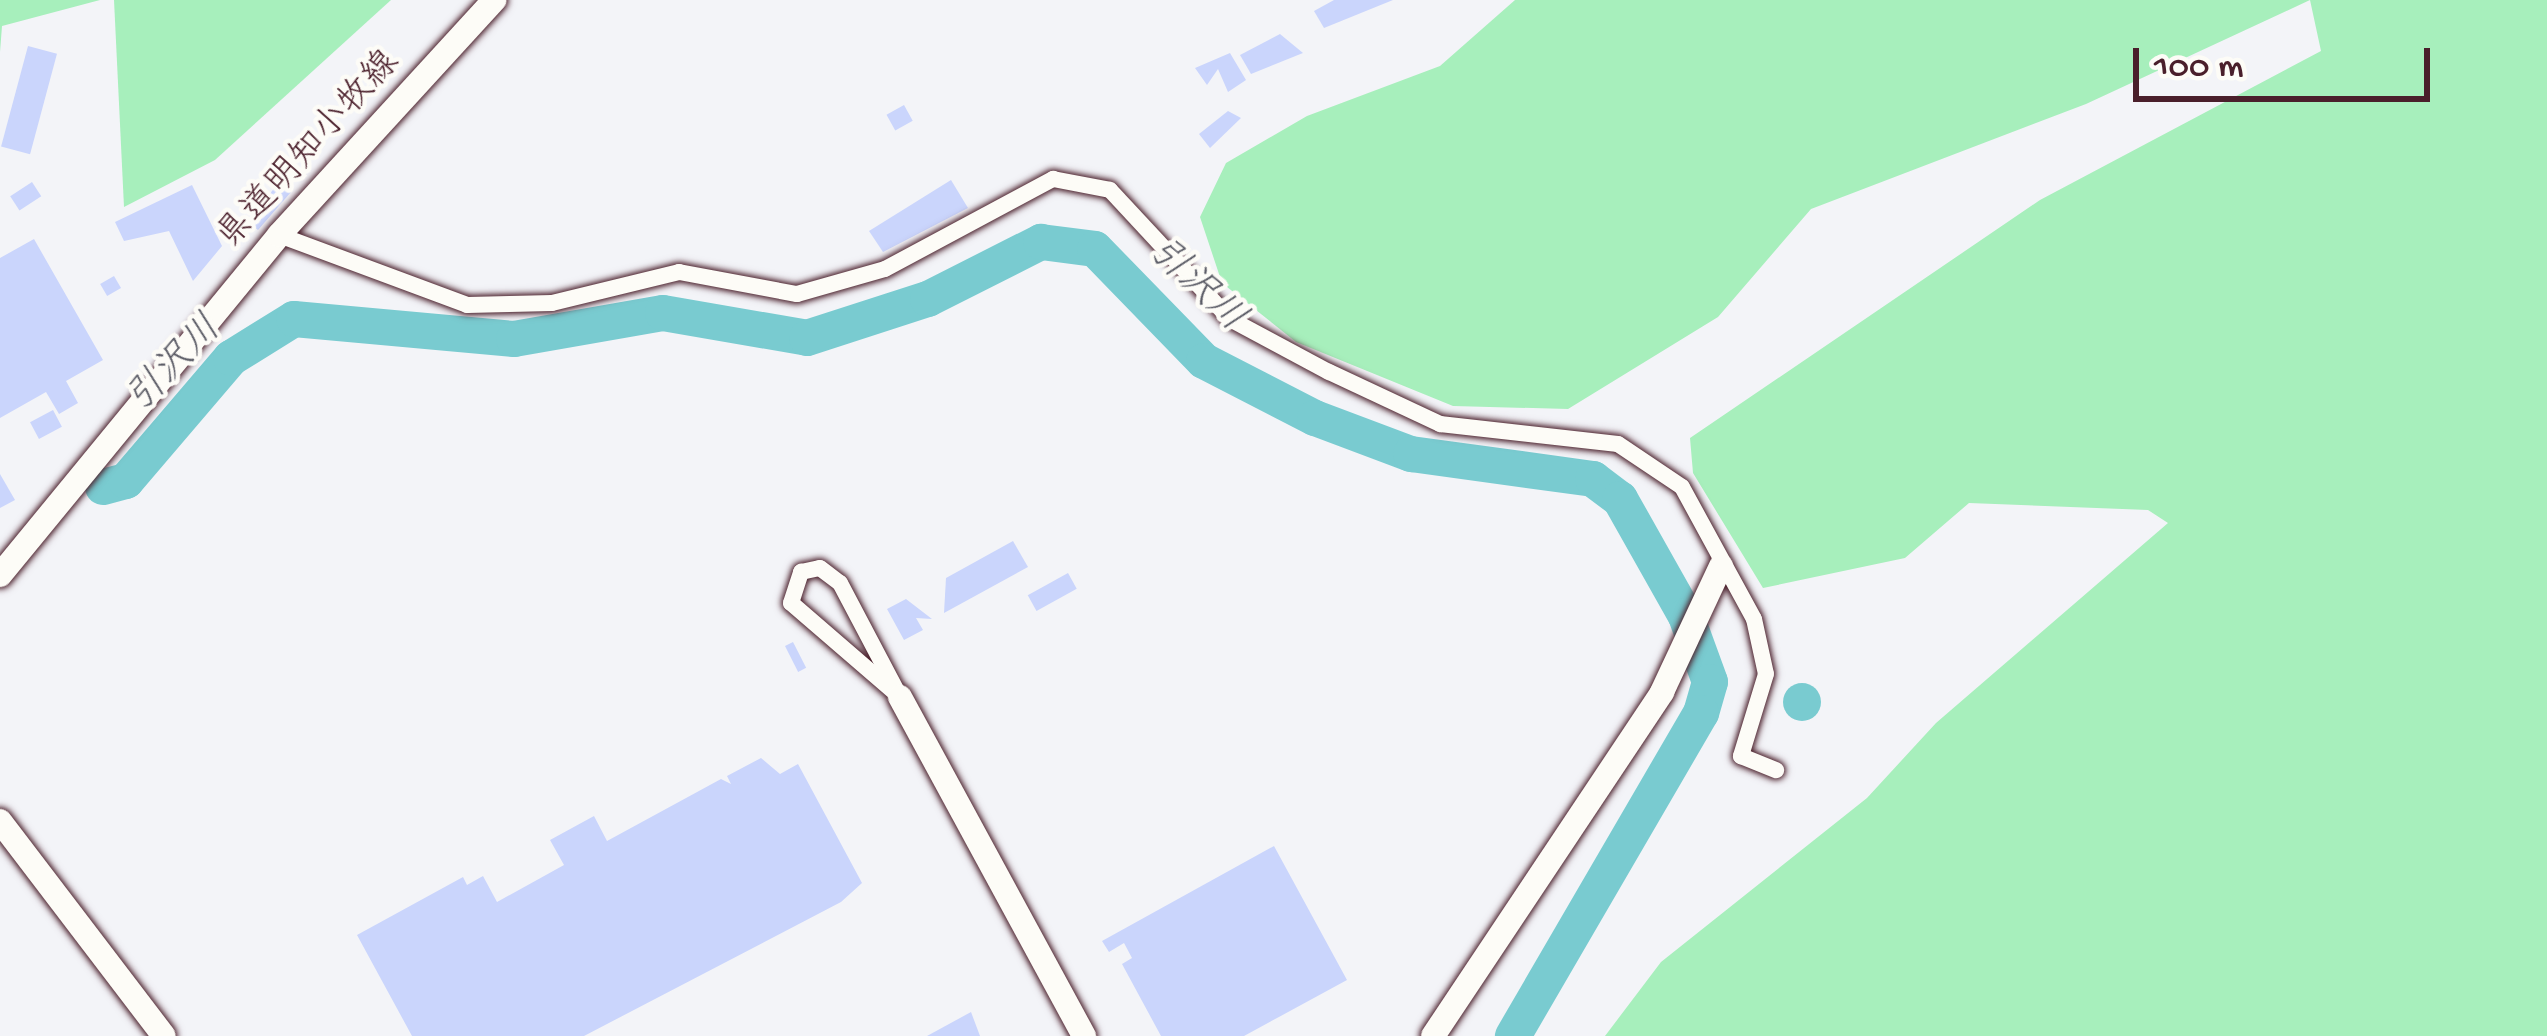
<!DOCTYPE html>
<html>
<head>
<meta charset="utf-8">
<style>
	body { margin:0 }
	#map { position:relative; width:2547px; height:1036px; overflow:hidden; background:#f3f4f8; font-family:"Gochi Hand","Klee One",sans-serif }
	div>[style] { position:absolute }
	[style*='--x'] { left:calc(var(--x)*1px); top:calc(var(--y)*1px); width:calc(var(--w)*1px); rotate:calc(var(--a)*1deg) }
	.green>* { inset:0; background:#a7efbc }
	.water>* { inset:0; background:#79cbd0 }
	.round { border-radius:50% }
	.river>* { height:36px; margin:-18px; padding:0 18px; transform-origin:18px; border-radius:18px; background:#79cbd0 }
	.building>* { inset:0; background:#cad5fc; transform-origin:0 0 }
	.roads { filter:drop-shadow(0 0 3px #4a1f2b) drop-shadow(0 0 3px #4a1f2b) }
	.street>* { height:16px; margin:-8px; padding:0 8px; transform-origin:8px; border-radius:8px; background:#fdfcf7 }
	.secondary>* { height:24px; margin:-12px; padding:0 12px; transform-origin:12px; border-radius:12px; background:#fdfcf7 }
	span { translate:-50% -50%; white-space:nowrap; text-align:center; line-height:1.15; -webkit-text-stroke:9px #fdfcf7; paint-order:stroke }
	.street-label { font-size:36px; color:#4a1f2b }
	.water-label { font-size:39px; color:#5a5b65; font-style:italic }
	.scale { position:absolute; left:2133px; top:48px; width:297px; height:54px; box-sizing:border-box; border:6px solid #4a1f2b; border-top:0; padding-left:15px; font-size:36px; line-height:42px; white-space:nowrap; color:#4a1f2b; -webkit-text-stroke:9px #fdfcf7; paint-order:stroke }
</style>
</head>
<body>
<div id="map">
	<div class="green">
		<div style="clip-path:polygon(0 0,100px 0,2px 26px,0 52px)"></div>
		<div style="clip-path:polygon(114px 0,391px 0,215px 160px,124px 207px)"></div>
		<div style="clip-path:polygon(1515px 0,2547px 0,2547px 1036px,1605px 1036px,1661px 962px,1867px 798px,1936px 723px,2168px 523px,2148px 510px,1969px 503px,1905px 558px,1763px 588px,1693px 473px,1690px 438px,2040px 200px,2321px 51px,2310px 0,2086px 104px,1811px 209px,1718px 317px,1568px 409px,1453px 406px,1296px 342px,1222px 283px,1200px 217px,1226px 163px,1307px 116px,1440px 66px)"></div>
	</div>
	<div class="water">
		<div class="round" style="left:1783px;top:683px;width:38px;height:38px"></div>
	</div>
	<div class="river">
		<div style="--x:103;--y:487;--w:24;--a:-15"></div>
		<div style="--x:126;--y:481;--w:162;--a:-49.5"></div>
		<div style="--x:231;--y:358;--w:74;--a:-31.8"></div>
		<div style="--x:294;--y:319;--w:221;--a:5.2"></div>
		<div style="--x:514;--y:339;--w:151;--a:-9.9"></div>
		<div style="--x:663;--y:313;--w:146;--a:9.8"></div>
		<div style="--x:807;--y:338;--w:127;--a:-17.9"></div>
		<div style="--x:928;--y:299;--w:127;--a:-26.8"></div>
		<div style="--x:1041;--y:242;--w:54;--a:7.4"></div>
		<div style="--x:1095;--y:249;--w:156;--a:45.8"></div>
		<div style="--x:1204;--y:361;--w:125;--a:27.2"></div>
		<div style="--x:1315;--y:418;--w:103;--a:20.6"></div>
		<div style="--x:1411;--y:454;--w:184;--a:7.8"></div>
		<div style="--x:1593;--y:479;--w:34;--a:37"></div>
		<div style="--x:1620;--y:499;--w:134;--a:60.6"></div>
		<div style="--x:1686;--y:616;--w:70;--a:70"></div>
		<div style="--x:1710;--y:682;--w:32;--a:106"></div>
		<div style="--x:1701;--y:713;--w:374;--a:120.2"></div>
	</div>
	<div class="building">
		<div style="clip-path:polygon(1334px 0,1393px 0,1324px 28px,1314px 11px)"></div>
		<div style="clip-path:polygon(1280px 34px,1303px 53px,1251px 74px,1240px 55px)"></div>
		<div style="left:28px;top:46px;width:30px;height:104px;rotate:15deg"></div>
		<div style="clip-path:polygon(1230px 53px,1246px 80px,1228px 92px,1218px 69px,1207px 85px,1195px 68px)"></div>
		<div style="left:904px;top:105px;width:18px;height:20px;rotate:61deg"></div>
		<div style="clip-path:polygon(1228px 111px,1241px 118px,1210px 148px,1199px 134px)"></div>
		<div style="clip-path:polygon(951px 180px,968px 208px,883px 252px,869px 231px)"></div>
		<div style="left:32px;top:182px;width:17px;height:26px;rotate:57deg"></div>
		<div style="clip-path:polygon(279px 182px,291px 192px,258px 230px,248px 222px)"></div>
		<div style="clip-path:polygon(192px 185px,222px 246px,193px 281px,169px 231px,124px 241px,115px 222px)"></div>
		<div style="clip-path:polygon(34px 239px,103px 360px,66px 381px,78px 403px,59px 414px,46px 392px,0 418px,0 258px)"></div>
		<div style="left:114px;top:276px;width:14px;height:16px;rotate:60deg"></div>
		<div style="left:53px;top:410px;width:19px;height:26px;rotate:62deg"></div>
		<div style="clip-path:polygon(0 474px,15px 500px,0 508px)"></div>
		<div style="clip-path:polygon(1013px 541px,1028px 567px,944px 613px,946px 578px)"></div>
		<div style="left:1068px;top:573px;width:18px;height:46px;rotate:61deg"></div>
		<div style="clip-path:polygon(906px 599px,932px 619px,916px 618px,923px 630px,904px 640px,887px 609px)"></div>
		<div style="left:793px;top:642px;width:29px;height:9px;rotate:63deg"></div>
		<div style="clip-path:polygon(761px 758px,780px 774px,798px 764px,862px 883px,841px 902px,584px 1036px,412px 1036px,357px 935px,463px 877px,467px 885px,483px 876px,497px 902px,564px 865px,550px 840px,594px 816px,607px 841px,721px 779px,731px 784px,727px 776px)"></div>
		<div style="clip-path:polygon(1274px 846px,1347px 980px,1244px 1036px,1161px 1036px,1122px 964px,1132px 958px,1124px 943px,1109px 952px,1102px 941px)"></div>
		<div style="clip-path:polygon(971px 1012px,980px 1036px,927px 1036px)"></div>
	</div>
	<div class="roads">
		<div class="street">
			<div style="--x:279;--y:235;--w:201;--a:20.4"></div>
			<div style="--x:467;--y:305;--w:85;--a:-1.3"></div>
			<div style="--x:552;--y:303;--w:131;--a:-13.7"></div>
			<div style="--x:679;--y:272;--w:120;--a:10.6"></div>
			<div style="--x:797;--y:294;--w:91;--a:-15.9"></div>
			<div style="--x:885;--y:269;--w:191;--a:-28.2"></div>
			<div style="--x:1053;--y:179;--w:58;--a:10.9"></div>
			<div style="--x:1110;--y:190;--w:176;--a:47.1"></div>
			<div style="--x:1230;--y:319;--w:112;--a:28.2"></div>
			<div style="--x:1329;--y:372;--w:123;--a:25.1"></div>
			<div style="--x:1440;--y:424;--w:179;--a:6.4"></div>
			<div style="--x:1618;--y:444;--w:77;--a:33.9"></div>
			<div style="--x:1682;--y:487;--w:150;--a:61.4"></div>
			<div style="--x:1754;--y:619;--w:56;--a:77.7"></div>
			<div style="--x:1766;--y:674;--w:86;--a:107"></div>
			<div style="--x:1741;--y:756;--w:38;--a:22"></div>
			<div style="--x:820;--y:568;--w:25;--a:37"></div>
			<div style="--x:840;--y:583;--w:129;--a:62.2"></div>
			<div style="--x:900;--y:697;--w:144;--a:-139.2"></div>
			<div style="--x:791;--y:603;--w:33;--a:-72"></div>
			<div style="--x:801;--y:572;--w:19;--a:-12"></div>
		</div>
		<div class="secondary">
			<div style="--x:0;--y:575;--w:440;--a:-50.6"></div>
			<div style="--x:279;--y:235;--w:319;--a:-47.5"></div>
			<div style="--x:900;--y:697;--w:386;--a:61.5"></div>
			<div style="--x:0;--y:821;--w:270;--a:52.7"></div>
			<div style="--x:1433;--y:1036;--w:413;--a:-56.3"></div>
			<div style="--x:1662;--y:692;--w:139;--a:-64.9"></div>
		</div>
	</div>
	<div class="street-label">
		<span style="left:310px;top:151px;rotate:-48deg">県道明知小牧線</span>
	</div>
	<div class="water-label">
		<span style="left:1195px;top:287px;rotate:43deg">引沢川</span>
		<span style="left:176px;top:366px;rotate:-46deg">引沢川</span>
	</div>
	<div class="scale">100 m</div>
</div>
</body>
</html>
